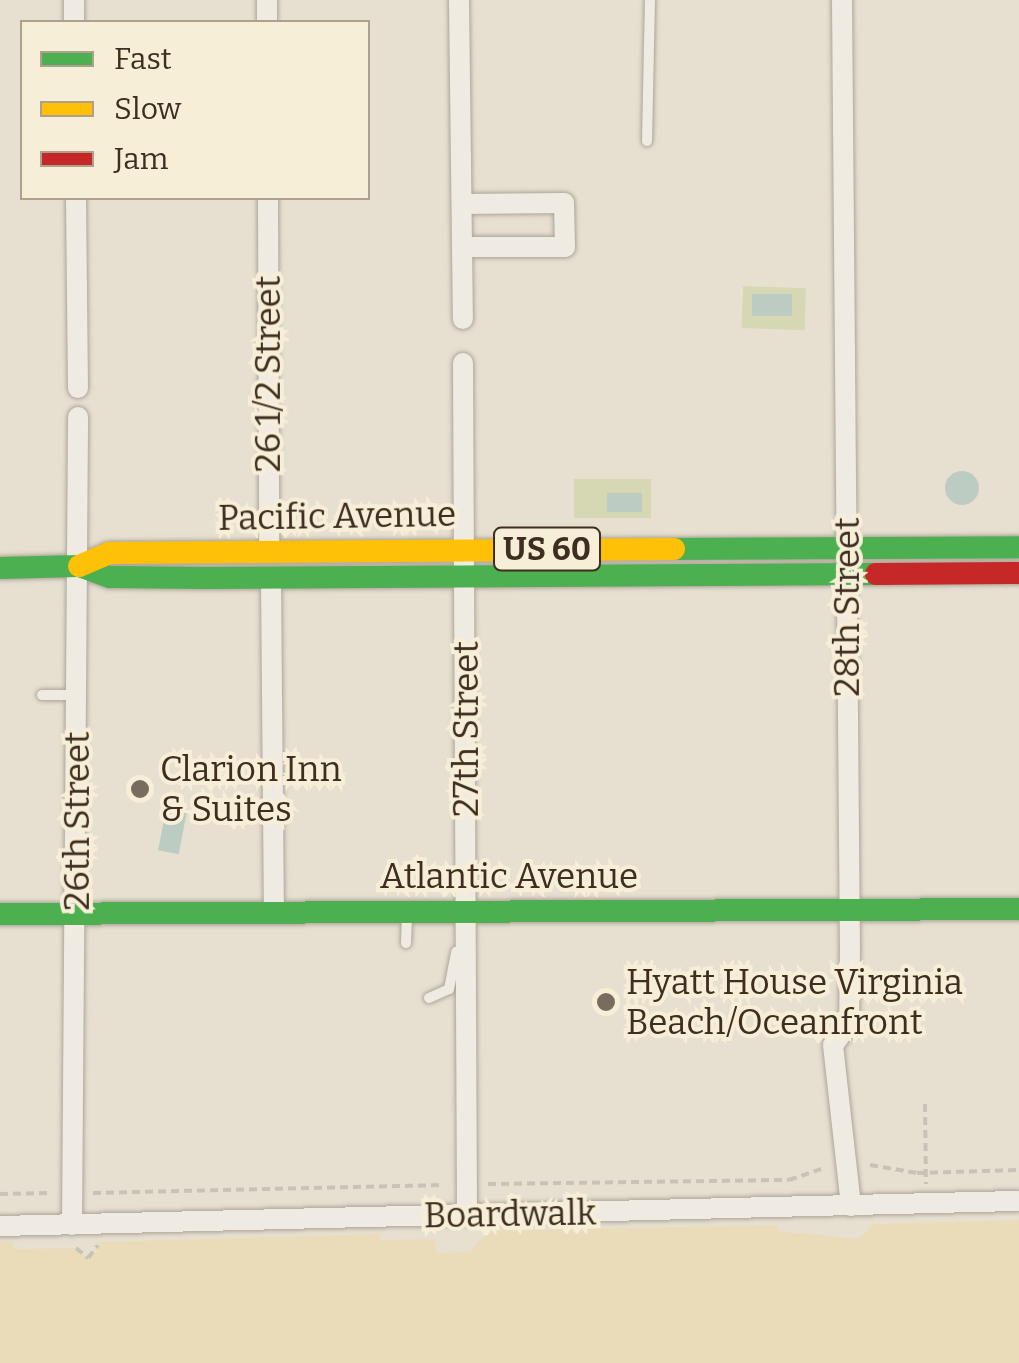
<!DOCTYPE html>
<html>
<head>
<meta charset="utf-8">
<style>
	body { margin:0 }
	#map { position:relative; width:1019px; height:1363px; overflow:hidden; background:#e7e0d1; font-family:Bitter,serif }
	div>[style] { position:absolute }
	[style*='--x'] { left:calc(var(--x)*1px); top:calc(var(--y)*1px); width:calc(var(--w)*1px); rotate:calc(var(--a)*1deg) }
	.green>* { inset:0; background:#d6d7b3; transform-origin:0 0 }
	.sand>* { inset:0; background:#eadcb9 }
	.water>* { inset:0; background:#bcccc2; transform-origin:0 0 }
	.round { border-radius:50% }
	.path>* { height:4px; margin-top:-2px; transform-origin:0; background:repeating-linear-gradient(90deg,#c8c2b9 0 8px,transparent 0 13px) }
	.roads { filter:drop-shadow(0 0 2px #ada599) drop-shadow(0 0 2px #ada599) }
	.lane>* { height:10px; margin:-5px; padding:0 5px; transform-origin:5px; border-radius:5px; background:#efebe3 }
	.street>* { height:20px; margin:-10px; padding:0 10px; transform-origin:10px; border-radius:10px; background:#efebe3 }
	.fast>* { height:22px; margin:-11px; padding:0 11px; transform-origin:11px; border-radius:11px; background:#4caf50 }
	.slow>* { height:22px; margin:-11px; padding:0 11px; transform-origin:11px; border-radius:11px; background:#ffc107 }
	.jam>* { height:22px; margin:-11px; padding:0 11px; transform-origin:11px; border-radius:11px; background:#c62828 }
	.dots>* { width:28px; height:28px; translate:-50% -50%; box-sizing:border-box; border:5px solid #f7eed8; border-radius:50% }
	span { translate:-50% -50%; white-space:nowrap; text-align:center; line-height:1.15; -webkit-text-stroke:8px #f7eed8; paint-order:stroke }
	.shield-label span { padding:2px 8px; background:#f7eed8; border:2px solid; border-radius:8px; -webkit-text-stroke-width:0 }
	.shield-label { font-size:32px; color:#3d2e20; font-weight:700 }
	.street-label { font-size:35px; color:#3d2e20 }
	.poi-label { font-size:35px; color:#3d2e20 }
	.left { translate:0 -50%; text-align:left }
	.legend { position:absolute; left:20px; top:20px; width:350px; height:180px; box-sizing:border-box; background:#f7eed8; border:2px solid #ada18e; margin:0; padding:12px 18px; list-style:none; font-size:30px; color:#3d2e20 }
	.legend li { display:flex; align-items:center; gap:20px; height:50px }
	.legend b { width:50px; border:2px solid #ada18e }
</style>
</head>
<body>
<div id="map">
	<div class="green">
		<div style="left:743px;top:286px;width:63px;height:42px;rotate:2deg"></div>
		<div style="left:651px;top:479px;width:39px;height:77px;rotate:90deg"></div>
	</div>
	<div class="sand">
		<div style="clip-path:polygon(1019px 1220px,1019px 1363px,0 1363px,0 1242px,13px 1242px,14px 1249px,76px 1248px,88px 1258px,97px 1252px,94px 1242px,380px 1234px,379px 1240px,435px 1239px,436px 1253px,469px 1252px,489px 1231px,777px 1225px,778px 1231px,859px 1239px,873px 1224px)"></div>
	</div>
	<div class="water">
		<div style="left:792px;top:294px;width:22px;height:40px;rotate:90deg"></div>
		<div class="round" style="left:945px;top:471px;width:34px;height:34px"></div>
		<div style="left:642px;top:493px;width:19px;height:35px;rotate:90deg"></div>
		<div style="left:167px;top:804px;width:21px;height:47px;rotate:11deg"></div>
	</div>
	<div class="path">
		<div style="--x:925;--y:1104;--w:80;--a:89.3"></div>
		<div style="--x:870;--y:1165;--w:48;--a:9.7"></div>
		<div style="--x:917;--y:1173;--w:102;--a:-1.7"></div>
		<div style="--x:488;--y:1184;--w:301;--a:-0.8"></div>
		<div style="--x:789;--y:1180;--w:39;--a:-19"></div>
		<div style="--x:93;--y:1193;--w:351;--a:-1.3"></div>
		<div style="--x:0;--y:1194;--w:49;--a:-1.2"></div>
		<div style="--x:76;--y:1248;--w:16;--a:40"></div>
		<div style="--x:88;--y:1258;--w:16;--a:-52"></div>
	</div>
	<div class="roads">
		<div class="lane">
			<div style="--x:647;--y:141;--w:141;--a:-88.8"></div>
			<div style="--x:42;--y:695;--w:34;--a:0"></div>
			<div style="--x:406;--y:943;--w:29;--a:-88"></div>
			<div style="--x:429;--y:998;--w:22;--a:-24"></div>
			<div style="--x:449;--y:989;--w:38;--a:-79"></div>
		</div>
		<div class="street">
			<div style="--x:74;--y:0;--w:22;--a:90"></div>
			<div style="--x:267;--y:0;--w:22;--a:90"></div>
			<div style="--x:459;--y:0;--w:319;--a:89.3"></div>
			<div style="--x:842;--y:0;--w:946;--a:89.52"></div>
			<div style="--x:850;--y:946;--w:78;--a:90.7"></div>
			<div style="--x:849;--y:1024;--w:26;--a:127"></div>
			<div style="--x:833;--y:1045;--w:162;--a:83.6"></div>
			<div style="--x:76;--y:198;--w:190;--a:89.4"></div>
			<div style="--x:268;--y:198;--w:353;--a:89.8"></div>
			<div style="--x:462;--y:204;--w:102;--a:-0.6"></div>
			<div style="--x:564;--y:203;--w:44;--a:88.7"></div>
			<div style="--x:565;--y:247;--w:102;--a:180"></div>
			<div style="--x:463;--y:363;--w:852;--a:89.73"></div>
			<div style="--x:271;--y:578;--w:334;--a:89.5"></div>
			<div style="--x:72;--y:1225;--w:808;--a:-89.57"></div>
			<div style="--x:0;--y:1226;--w:1019;--a:-1.41"></div>
		</div>
		<div class="fast">
			<div style="--x:674;--y:549;--w:345;--a:-0.3"></div>
			<div style="--x:0;--y:568;--w:79;--a:-1.5"></div>
			<div style="--x:79;--y:566;--w:33;--a:20"></div>
			<div style="--x:110;--y:577;--w:94;--a:0.6"></div>
			<div style="--x:204;--y:578;--w:672;--a:-0.34"></div>
			<div style="--x:0;--y:914;--w:1019;--a:-0.28"></div>
		</div>
		<div class="slow">
			<div style="--x:79;--y:566;--w:33;--a:-23"></div>
			<div style="--x:109;--y:553;--w:565;--a:-0.41"></div>
		</div>
		<div class="jam">
			<div style="--x:876;--y:574;--w:143;--a:-0.4"></div>
		</div>
	</div>
	<div class="dots">
		<div style="left:140px;top:789px;background:#786c5e"></div>
		<div style="left:606px;top:1002px;background:#786c5e"></div>
	</div>
	<div class="shield-label">
		<span style="left:547px;top:549px">US 60</span>
	</div>
	<div class="street-label">
		<span style="left:268px;top:374px;rotate:-90deg">26 1/2 Street</span>
		<span style="left:337px;top:516px;rotate:-1deg">Pacific Avenue</span>
		<span style="left:847px;top:607px;rotate:-90deg">28th Street</span>
		<span style="left:466px;top:729px;rotate:-90deg">27th Street</span>
		<span style="left:77px;top:821px;rotate:-90deg">26th Street</span>
		<span style="left:509px;top:876px">Atlantic Avenue</span>
		<span style="left:510px;top:1214px;rotate:-1deg">Boardwalk</span>
	</div>
	<div class="poi-label">
		<span class="left" style="left:160px;top:789px">Clarion Inn<br>&amp; Suites</span>
		<span class="left" style="left:626px;top:1002px">Hyatt House Virginia<br>Beach/Oceanfront</span>
	</div>
	<ul class="legend">
	<li><b style="height:12px;background:#4caf50"></b>Fast</li>
	<li><b style="height:12px;background:#ffc107"></b>Slow</li>
	<li><b style="height:12px;background:#c62828"></b>Jam</li>
	</ul>
</div>
</body>
</html>
